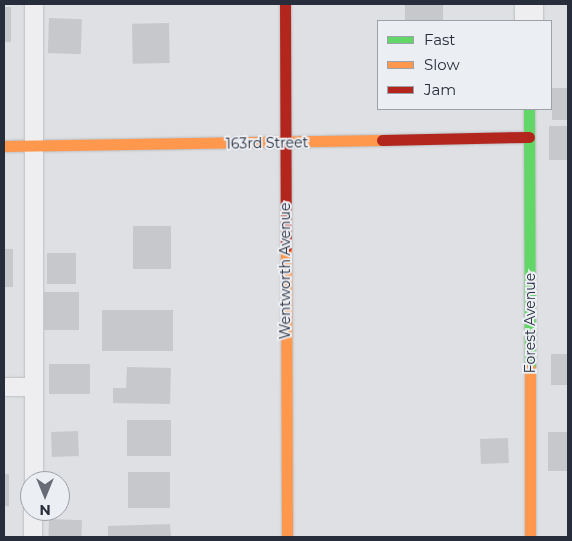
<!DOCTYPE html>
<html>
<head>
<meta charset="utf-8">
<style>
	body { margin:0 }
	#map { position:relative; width:572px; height:541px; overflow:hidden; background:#dee0e3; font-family:Montserrat,sans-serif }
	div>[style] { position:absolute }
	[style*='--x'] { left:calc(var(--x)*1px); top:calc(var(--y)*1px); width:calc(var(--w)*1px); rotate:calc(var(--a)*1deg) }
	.building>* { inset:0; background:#c7c8cb; transform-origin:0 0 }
	.roads { filter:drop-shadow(0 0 1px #bcbec1) drop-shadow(0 0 1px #bcbec1) }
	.lane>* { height:18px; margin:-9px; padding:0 9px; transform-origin:9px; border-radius:9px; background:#eeeef0 }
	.street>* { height:28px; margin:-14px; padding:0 14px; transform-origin:14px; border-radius:14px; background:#eeeef0 }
	.fast>* { height:11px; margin:-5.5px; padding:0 5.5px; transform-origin:5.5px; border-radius:5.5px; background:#63d668 }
	.slow>* { height:11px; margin:-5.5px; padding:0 5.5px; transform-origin:5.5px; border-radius:5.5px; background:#ff974d }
	.jam>* { height:11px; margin:-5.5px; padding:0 5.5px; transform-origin:5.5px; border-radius:5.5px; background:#b3261e }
	span { translate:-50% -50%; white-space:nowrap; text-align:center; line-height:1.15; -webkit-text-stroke:4px #ebeef3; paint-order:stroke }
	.street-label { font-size:14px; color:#272d3b }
	.frame { position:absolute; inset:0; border:5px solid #272d3b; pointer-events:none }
	.legend { position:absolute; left:377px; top:20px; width:175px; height:90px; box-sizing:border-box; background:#ebeef3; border:1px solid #9da1a9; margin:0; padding:6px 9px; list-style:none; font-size:15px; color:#272d3b }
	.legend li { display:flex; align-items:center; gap:10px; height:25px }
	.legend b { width:25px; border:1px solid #9da1a9 }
	.north { position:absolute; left:20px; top:471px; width:50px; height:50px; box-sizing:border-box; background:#ebeef3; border:1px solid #9da1a9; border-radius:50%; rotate:180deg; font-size:14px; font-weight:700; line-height:20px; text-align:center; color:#272d3b }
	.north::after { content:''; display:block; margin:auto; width:18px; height:22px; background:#676c76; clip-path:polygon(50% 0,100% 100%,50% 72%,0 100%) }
</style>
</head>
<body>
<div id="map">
	<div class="building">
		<div style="left:405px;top:4px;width:38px;height:17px"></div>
		<div style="left:4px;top:7px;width:7px;height:35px"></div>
		<div style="left:49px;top:18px;width:33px;height:35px;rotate:2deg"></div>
		<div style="left:169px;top:23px;width:40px;height:37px;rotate:89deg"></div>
		<div style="left:552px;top:88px;width:16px;height:32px"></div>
		<div style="left:549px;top:126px;width:19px;height:34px"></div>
		<div style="left:133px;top:226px;width:38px;height:43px"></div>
		<div style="left:4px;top:249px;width:9px;height:38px"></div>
		<div style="left:47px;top:253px;width:29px;height:31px"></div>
		<div style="left:79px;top:292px;width:38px;height:35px;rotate:90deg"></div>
		<div style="left:173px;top:310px;width:41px;height:71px;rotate:90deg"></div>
		<div style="left:551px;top:354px;width:17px;height:31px"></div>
		<div style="left:90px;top:364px;width:30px;height:41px;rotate:90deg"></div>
		<div style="clip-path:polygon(127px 367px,171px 368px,170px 404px,113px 403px,113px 388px,126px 388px)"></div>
		<div style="left:127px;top:420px;width:44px;height:36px"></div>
		<div style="left:78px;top:431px;width:25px;height:27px;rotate:88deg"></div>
		<div style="left:548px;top:432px;width:20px;height:39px"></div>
		<div style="left:508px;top:438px;width:25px;height:28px;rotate:88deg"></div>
		<div style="left:170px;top:472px;width:36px;height:42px;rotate:90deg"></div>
		<div style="left:4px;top:474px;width:5px;height:32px"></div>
		<div style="left:49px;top:519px;width:33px;height:18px;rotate:2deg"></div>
		<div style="clip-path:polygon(170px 524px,171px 537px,108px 537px,108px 526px)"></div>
	</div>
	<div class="roads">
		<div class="lane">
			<div style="--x:4;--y:387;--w:30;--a:0"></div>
			<div style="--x:34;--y:481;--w:477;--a:-90"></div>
			<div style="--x:33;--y:537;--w:26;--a:-90"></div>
		</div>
		<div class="street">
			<div style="--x:529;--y:4;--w:17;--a:90"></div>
		</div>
		<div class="fast">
			<div style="--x:529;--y:109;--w:260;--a:89.8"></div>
		</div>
		<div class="slow">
			<div style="--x:4;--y:146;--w:378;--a:-0.9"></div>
			<div style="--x:286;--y:247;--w:290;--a:89.8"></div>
			<div style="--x:530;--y:369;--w:168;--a:90"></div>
		</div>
		<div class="jam">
			<div style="--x:285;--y:4;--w:243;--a:89.8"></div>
			<div style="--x:382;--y:140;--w:147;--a:-1.2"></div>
		</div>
	</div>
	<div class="street-label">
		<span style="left:267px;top:143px;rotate:-1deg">163rd Street</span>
		<span style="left:285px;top:271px;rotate:-90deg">Wentworth Avenue</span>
		<span style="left:530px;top:323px;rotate:-90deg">Forest Avenue</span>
	</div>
	<div class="frame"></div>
	<ul class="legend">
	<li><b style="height:6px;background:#63d668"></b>Fast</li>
	<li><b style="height:6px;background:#ff974d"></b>Slow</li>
	<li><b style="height:6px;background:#b3261e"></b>Jam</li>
	</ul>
	<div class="north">N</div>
</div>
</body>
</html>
